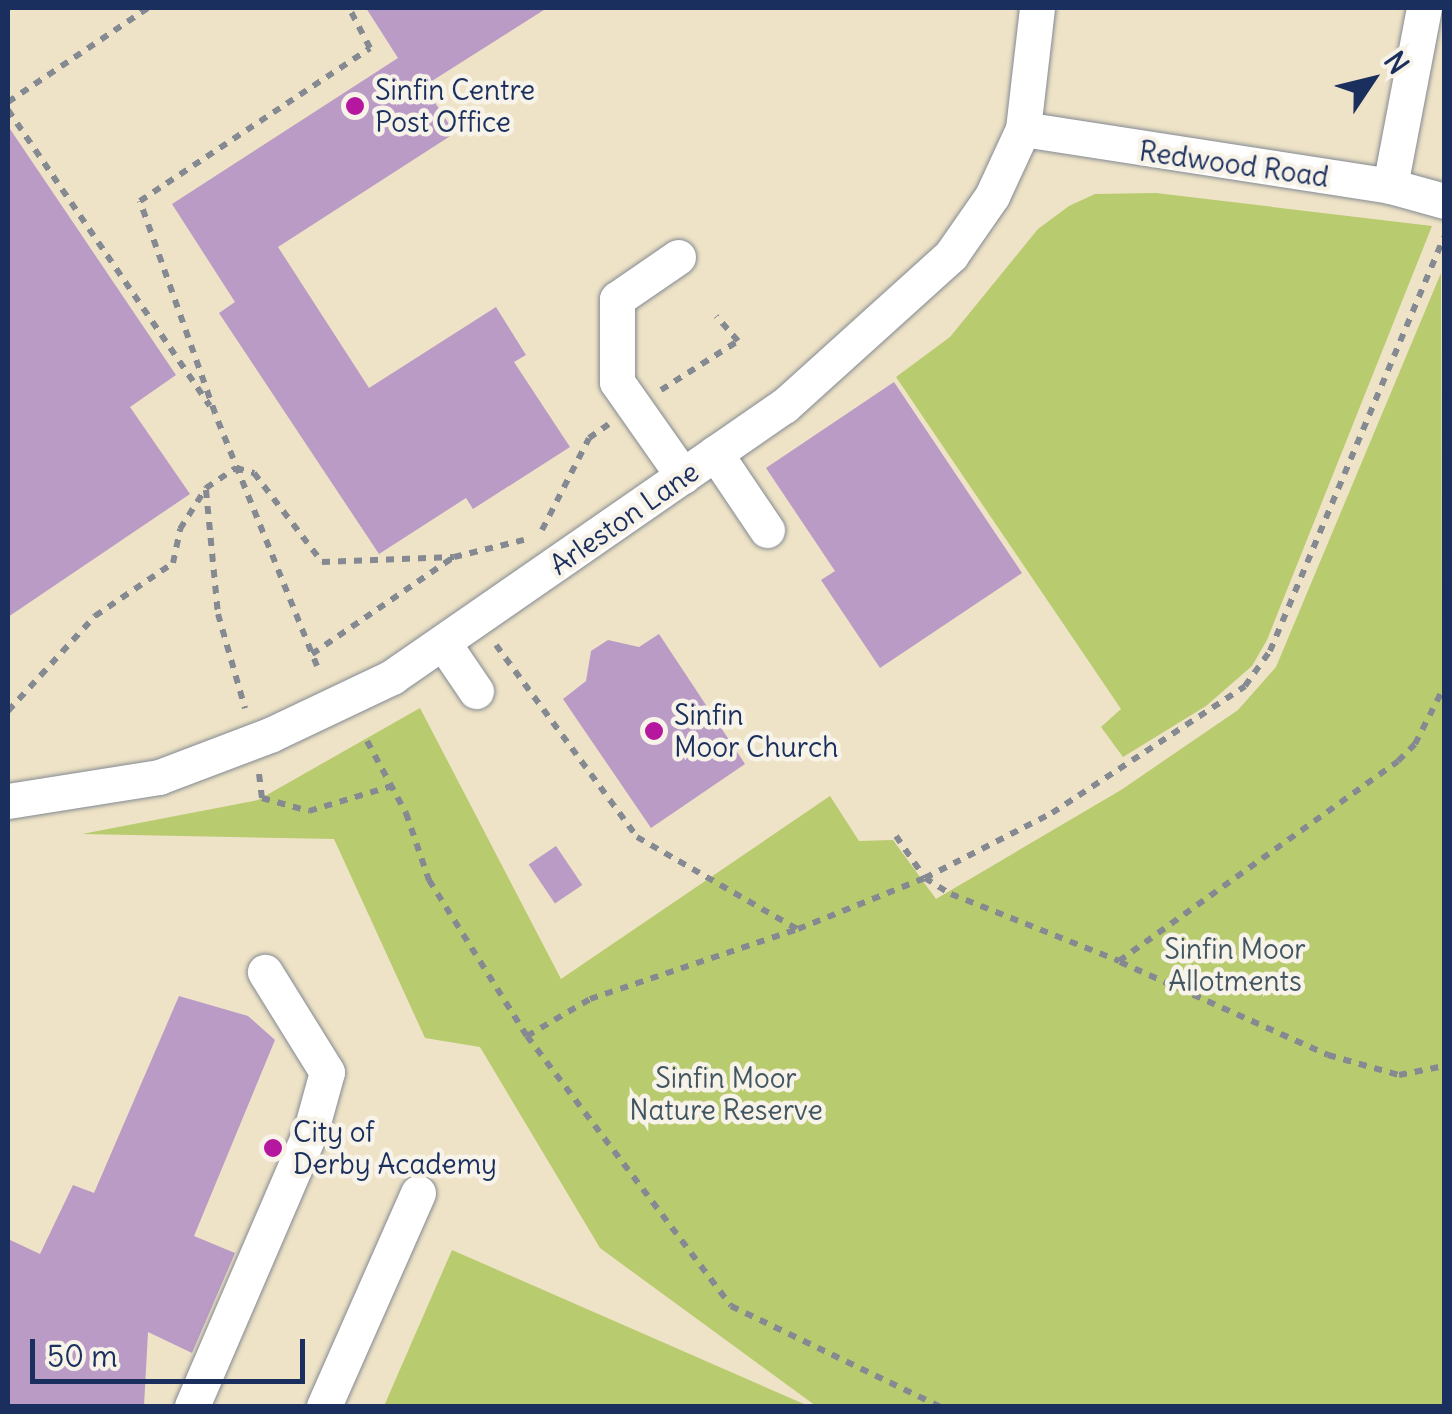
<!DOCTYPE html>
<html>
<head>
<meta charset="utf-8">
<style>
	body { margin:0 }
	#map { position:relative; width:1452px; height:1414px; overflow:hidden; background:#eee3c6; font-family:Delius,sans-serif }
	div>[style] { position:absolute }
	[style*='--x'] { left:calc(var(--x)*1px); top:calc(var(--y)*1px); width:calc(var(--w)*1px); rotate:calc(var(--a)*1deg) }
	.green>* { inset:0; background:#b8cb6e }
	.building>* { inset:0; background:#ba9bc5; transform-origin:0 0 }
	.path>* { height:6px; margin-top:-3px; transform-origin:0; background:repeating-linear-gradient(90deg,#848992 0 8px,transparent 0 16px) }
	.roads { filter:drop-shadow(0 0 2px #848992) drop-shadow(0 0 2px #848992) }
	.minor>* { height:35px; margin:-17.5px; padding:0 17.5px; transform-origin:17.5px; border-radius:17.5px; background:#fff }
	.dots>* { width:28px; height:28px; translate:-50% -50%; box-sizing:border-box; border:5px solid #f7f3e8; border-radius:50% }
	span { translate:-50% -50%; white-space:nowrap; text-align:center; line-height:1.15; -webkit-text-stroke:9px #f7f3e8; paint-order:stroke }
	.poi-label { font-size:28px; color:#1b2f5e }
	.left { translate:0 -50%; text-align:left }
	.street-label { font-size:28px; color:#1b2f5e }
	.park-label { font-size:28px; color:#425662 }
	.frame { position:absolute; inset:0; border:10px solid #1b2f5e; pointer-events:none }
	.north { position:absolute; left:1322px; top:30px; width:100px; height:100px; -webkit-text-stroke:8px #f7f3e8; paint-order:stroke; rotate:55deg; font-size:28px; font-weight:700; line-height:40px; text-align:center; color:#1b2f5e }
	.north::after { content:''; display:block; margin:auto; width:35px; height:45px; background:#1b2f5e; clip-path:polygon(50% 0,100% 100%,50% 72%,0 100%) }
	.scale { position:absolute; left:30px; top:1339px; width:275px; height:45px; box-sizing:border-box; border:5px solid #1b2f5e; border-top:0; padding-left:12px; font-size:30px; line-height:35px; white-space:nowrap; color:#1b2f5e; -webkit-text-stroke:8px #f7f3e8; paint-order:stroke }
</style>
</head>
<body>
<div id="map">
	<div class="green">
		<div style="clip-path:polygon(1156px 193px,1432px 226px,1267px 640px,1252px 666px,1206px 706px,1123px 757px,1101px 727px,1121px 709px,896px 377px,950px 337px,1038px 229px,1069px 206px,1095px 194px)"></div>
		<div style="clip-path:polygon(1441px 273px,1444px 1406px,816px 1406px,600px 1248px,480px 1047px,425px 1038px,334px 839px,82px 834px,258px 800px,420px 708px,561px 979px,830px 796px,859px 841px,893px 840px,936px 899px,1121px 790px,1238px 710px,1276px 667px)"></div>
		<div style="clip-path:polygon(452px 1250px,804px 1404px,803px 1406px,384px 1406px)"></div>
	</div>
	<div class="building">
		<div style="clip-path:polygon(366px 8px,547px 8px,424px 86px,455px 133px,278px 247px,369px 388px,496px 307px,526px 355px,514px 362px,570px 447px,473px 509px,466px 498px,379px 554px,219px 313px,235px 302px,172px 204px,398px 58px)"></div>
		<div style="clip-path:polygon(8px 126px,176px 375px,130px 407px,190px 494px,8px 617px)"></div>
		<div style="clip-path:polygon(894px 382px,1022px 573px,880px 668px,821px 580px,835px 571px,766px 468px)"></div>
		<div style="clip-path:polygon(659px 634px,745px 764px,651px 828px,563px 699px,586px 681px,591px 651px,608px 640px,639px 647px)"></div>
		<div style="left:556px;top:846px;width:47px;height:33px;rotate:56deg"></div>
		<div style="clip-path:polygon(179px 996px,248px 1016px,275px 1040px,194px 1236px,235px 1253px,192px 1353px,148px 1332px,144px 1406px,8px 1406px,8px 1239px,40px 1254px,73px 1185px,94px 1193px)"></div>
	</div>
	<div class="path">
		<div style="--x:8;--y:102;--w:169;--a:-33.9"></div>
		<div style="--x:8;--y:110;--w:358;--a:55.7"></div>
		<div style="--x:661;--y:390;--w:91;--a:-32.5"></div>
		<div style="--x:738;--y:341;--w:33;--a:-131"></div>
		<div style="--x:206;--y:490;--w:125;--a:84.5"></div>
		<div style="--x:218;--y:614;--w:98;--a:74"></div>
		<div style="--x:542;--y:530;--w:103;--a:-62.9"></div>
		<div style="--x:589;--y:438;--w:24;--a:-35"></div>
		<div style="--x:496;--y:645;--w:238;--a:53.7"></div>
		<div style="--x:637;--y:837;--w:185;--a:29.9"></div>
		<div style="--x:312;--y:654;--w:170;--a:-34.4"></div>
		<div style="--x:317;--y:666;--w:273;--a:-112"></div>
		<div style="--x:215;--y:413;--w:225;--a:-109.5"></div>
		<div style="--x:140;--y:201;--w:276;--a:-33.6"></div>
		<div style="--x:370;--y:48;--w:45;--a:-117.7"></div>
		<div style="--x:8;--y:711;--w:129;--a:-47.5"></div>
		<div style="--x:95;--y:616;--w:94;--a:-34.2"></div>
		<div style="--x:173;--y:563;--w:35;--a:-78"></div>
		<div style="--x:180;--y:529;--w:49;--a:-57.6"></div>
		<div style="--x:206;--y:488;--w:36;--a:-34"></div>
		<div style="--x:236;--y:468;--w:19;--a:16"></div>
		<div style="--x:254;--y:473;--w:112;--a:52.6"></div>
		<div style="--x:322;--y:562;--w:132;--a:-2.2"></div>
		<div style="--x:454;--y:557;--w:72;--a:-13.7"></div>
		<div style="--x:367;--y:741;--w:82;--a:61.6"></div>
		<div style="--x:406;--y:813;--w:71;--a:71.1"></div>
		<div style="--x:429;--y:880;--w:184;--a:57.9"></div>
		<div style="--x:527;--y:1036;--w:338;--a:52.9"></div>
		<div style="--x:731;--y:1306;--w:231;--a:25.7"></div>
		<div style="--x:259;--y:774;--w:24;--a:83"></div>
		<div style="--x:262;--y:798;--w:49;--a:15.5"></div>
		<div style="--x:309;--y:811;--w:87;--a:-16.8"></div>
		<div style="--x:896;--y:836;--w:51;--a:55.4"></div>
		<div style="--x:925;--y:878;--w:31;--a:32"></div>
		<div style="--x:951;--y:894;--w:181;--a:21.7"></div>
		<div style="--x:1119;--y:961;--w:343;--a:-35.6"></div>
		<div style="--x:1398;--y:761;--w:24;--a:-45"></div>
		<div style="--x:1415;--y:744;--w:64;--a:-63"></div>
		<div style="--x:1120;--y:962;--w:228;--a:24.1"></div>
		<div style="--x:1328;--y:1055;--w:74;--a:15.7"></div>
		<div style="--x:1399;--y:1075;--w:46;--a:-11.3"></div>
		<div style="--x:527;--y:1036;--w:73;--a:-30.4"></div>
		<div style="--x:590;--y:999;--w:219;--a:-18.6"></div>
		<div style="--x:798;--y:929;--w:137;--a:-21.9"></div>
		<div style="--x:925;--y:878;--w:143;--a:-27.1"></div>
		<div style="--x:1052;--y:813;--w:231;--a:-33.3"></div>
		<div style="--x:1245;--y:686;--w:43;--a:-54.5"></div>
		<div style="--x:1270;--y:651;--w:449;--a:-67.2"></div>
	</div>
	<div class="roads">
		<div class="minor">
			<div style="--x:1023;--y:129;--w:371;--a:8.8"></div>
			<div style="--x:1390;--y:186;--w:56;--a:15.5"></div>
			<div style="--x:1390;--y:186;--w:181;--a:-79.2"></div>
			<div style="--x:678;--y:257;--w:74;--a:145.5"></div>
			<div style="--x:617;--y:299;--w:83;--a:90"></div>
			<div style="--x:617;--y:382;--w:115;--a:54.9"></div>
			<div style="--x:715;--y:453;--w:93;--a:56"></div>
			<div style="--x:444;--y:644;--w:57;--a:55.8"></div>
			<div style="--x:8;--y:801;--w:153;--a:-9"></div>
			<div style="--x:159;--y:777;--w:121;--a:-20.8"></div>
			<div style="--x:272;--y:734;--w:133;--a:-25.4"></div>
			<div style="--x:392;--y:677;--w:477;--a:-34.7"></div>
			<div style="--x:784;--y:406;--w:225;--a:-42.1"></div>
			<div style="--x:951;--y:255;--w:72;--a:-55.2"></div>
			<div style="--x:992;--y:196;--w:74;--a:-65.2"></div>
			<div style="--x:1023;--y:129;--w:122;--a:-83.4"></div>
			<div style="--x:192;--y:1406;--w:301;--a:-66.7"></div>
			<div style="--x:311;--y:1130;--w:60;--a:-74.6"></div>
			<div style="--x:327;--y:1072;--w:118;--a:-121.8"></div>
			<div style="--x:324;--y:1406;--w:233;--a:-66.2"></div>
		</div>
	</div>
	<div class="dots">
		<div style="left:355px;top:106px;background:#b5179e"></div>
		<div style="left:654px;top:731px;background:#b5179e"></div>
		<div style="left:273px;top:1148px;background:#b5179e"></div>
	</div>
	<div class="poi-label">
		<span class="left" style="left:375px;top:106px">Sinfin Centre<br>Post Office</span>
		<span class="left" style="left:674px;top:731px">Sinfin<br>Moor Church</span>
		<span class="left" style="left:293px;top:1148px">City of<br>Derby Academy</span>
	</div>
	<div class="street-label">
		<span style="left:1234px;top:164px;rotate:8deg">Redwood Road</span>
		<span style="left:624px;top:518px;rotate:-35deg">Arleston Lane</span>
	</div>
	<div class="park-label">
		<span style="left:1235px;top:965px">Sinfin Moor<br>Allotments</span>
		<span style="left:726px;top:1094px">Sinfin Moor<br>Nature Reserve</span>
	</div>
	<div class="frame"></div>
	<div class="north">N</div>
	<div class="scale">50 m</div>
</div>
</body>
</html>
